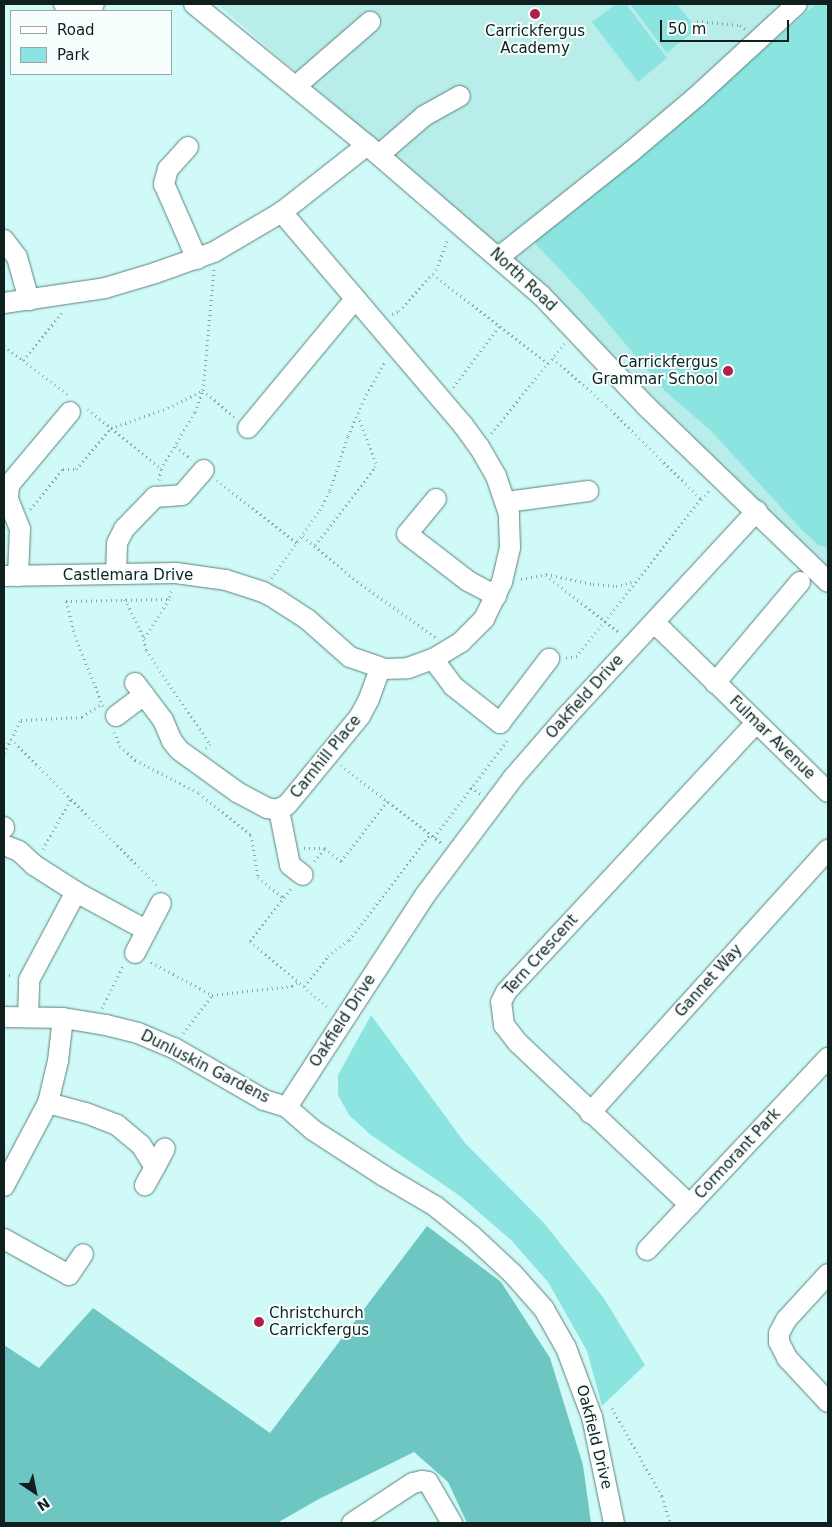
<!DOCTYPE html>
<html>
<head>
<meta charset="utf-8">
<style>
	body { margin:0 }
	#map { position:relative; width:832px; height:1527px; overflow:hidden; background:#cffaf7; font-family:"DejaVu Sans",sans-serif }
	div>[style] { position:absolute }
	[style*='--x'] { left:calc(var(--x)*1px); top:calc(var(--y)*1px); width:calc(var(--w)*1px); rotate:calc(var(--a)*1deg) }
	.built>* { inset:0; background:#b9edea }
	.green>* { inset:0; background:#8ce4e0 }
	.forest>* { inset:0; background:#6dc6c2 }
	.path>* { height:3px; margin-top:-1.5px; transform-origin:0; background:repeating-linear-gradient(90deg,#85a6a3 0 1px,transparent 0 5px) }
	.roads { filter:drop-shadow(0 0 1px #5a807e) drop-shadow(0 0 1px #5a807e) }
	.minor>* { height:20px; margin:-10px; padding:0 10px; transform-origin:10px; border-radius:10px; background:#fff }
	.dots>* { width:14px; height:14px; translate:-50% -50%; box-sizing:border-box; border:2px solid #f7fffe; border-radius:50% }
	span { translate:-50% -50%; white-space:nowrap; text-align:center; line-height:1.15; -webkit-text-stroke:4px #f7fffe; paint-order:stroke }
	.poi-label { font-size:15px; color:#10201f }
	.right { translate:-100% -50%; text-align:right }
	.left { translate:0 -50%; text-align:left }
	.street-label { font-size:15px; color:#10201f }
	.frame { position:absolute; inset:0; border:5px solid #10201f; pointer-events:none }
	.legend { position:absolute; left:10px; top:10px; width:162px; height:65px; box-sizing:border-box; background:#f7fffe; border:1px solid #9ba6a5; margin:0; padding:6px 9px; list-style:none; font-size:15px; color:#10201f }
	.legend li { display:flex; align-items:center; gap:10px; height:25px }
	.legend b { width:25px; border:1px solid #9ba6a5 }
	.north { position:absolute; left:10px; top:1467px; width:50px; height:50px; -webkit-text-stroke:4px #f7fffe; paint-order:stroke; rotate:146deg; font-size:14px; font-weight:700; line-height:20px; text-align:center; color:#10201f }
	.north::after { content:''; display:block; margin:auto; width:18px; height:22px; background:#10201f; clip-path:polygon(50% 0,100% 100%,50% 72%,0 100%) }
	.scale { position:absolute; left:660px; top:20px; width:129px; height:22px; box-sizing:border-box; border:2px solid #10201f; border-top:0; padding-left:6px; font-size:15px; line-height:18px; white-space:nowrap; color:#10201f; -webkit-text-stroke:4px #f7fffe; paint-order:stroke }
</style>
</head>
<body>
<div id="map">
	<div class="built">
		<div style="clip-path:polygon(217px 4px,828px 4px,828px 567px,711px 457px,544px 284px)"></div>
	</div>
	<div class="green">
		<div style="clip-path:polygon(616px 4px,626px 4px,667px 58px,638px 82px,592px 22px)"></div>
		<div style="clip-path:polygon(630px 4px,677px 4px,697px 29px,667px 53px)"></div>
		<div style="clip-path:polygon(816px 4px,828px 4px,828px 548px,818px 545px,801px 529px,710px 430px,665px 391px,584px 295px,531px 239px,715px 92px)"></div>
		<div style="clip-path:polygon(371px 1015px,465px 1143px,544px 1223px,603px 1297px,645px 1365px,602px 1406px,587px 1351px,548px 1282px,511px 1240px,460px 1196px,371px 1135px,349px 1115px,338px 1095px,338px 1075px)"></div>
	</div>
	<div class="forest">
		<div style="clip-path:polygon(427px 1226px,501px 1282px,550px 1358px,583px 1465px,591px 1523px,467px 1523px,448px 1482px,414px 1452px,319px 1499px,277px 1523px,4px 1523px,4px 1345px,39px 1368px,93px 1308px,270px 1433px)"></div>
	</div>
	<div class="path">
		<div style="--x:697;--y:21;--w:43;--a:5.3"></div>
		<div style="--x:740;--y:25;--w:7;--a:34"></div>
		<div style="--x:433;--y:274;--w:146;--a:38"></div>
		<div style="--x:392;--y:314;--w:8;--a:-23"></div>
		<div style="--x:399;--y:311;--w:55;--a:-47.9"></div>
		<div style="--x:436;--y:270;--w:33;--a:-69"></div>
		<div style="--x:4;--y:346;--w:24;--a:36"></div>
		<div style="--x:23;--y:360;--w:61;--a:-50.3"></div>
		<div style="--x:553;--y:358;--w:72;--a:41.6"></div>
		<div style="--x:607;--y:406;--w:132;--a:44.7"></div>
		<div style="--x:701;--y:499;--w:200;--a:128.3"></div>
		<div style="--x:577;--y:656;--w:12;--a:171"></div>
		<div style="--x:23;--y:360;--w:58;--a:37.3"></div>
		<div style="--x:453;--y:387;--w:76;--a:-53"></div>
		<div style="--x:88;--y:409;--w:94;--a:39.4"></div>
		<div style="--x:491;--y:433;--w:117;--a:-50.6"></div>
		<div style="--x:176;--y:446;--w:20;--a:41"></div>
		<div style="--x:159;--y:480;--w:11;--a:-80"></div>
		<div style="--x:161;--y:469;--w:66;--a:-59.2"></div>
		<div style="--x:195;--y:412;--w:23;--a:-70"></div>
		<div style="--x:203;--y:390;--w:121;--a:-84.8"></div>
		<div style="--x:217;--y:480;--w:102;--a:38.2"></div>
		<div style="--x:701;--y:499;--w:11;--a:-45"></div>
		<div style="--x:30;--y:509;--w:52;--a:-50.5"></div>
		<div style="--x:63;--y:469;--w:13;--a:0"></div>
		<div style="--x:76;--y:469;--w:54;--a:-49.5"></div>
		<div style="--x:111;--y:428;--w:60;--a:-19.3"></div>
		<div style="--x:168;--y:408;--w:39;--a:-27"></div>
		<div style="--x:203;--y:390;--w:41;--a:41.1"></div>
		<div style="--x:303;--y:536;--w:60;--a:40.3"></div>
		<div style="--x:349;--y:575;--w:107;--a:35.9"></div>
		<div style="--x:315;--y:545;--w:98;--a:-52.4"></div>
		<div style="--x:375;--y:467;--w:4;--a:-76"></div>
		<div style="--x:376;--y:463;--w:50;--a:-111"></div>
		<div style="--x:546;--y:575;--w:94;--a:38.1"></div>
		<div style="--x:271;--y:578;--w:84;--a:-54.2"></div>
		<div style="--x:320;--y:510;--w:22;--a:-63"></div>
		<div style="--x:330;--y:490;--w:57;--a:-71.6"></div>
		<div style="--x:348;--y:436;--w:40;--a:-66.6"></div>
		<div style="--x:364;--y:399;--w:43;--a:-60.4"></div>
		<div style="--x:521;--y:579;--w:25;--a:-11"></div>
		<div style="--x:546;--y:574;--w:48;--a:12"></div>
		<div style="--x:593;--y:584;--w:23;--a:5"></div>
		<div style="--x:616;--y:586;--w:20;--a:-15"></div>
		<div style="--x:171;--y:591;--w:8;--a:104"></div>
		<div style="--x:169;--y:599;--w:47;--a:122"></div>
		<div style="--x:144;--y:639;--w:11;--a:80"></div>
		<div style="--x:146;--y:650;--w:114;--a:55.8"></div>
		<div style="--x:210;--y:744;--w:6;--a:135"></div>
		<div style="--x:125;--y:599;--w:43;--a:64"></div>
		<div style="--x:103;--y:706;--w:75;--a:-111.8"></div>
		<div style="--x:75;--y:636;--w:36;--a:-104"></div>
		<div style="--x:66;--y:601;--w:103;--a:-1.1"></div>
		<div style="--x:114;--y:732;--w:15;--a:67"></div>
		<div style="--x:120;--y:746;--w:21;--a:43"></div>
		<div style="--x:135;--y:760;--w:72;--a:27.3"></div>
		<div style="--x:199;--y:793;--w:67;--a:38.9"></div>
		<div style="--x:251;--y:835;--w:43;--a:80.5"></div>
		<div style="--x:258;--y:877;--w:33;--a:39"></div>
		<div style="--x:11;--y:739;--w:206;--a:45"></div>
		<div style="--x:4;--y:753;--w:37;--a:-63"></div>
		<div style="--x:21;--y:720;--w:61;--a:-2.8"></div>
		<div style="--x:82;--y:717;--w:23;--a:-34"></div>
		<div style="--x:341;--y:765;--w:129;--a:37.8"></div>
		<div style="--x:471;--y:787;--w:12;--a:35"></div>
		<div style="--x:434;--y:837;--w:121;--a:-53"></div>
		<div style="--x:304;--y:848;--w:21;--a:0"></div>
		<div style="--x:325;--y:848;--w:21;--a:39"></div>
		<div style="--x:341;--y:861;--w:76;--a:-52.5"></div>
		<div style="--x:43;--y:849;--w:57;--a:-60.8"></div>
		<div style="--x:314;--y:861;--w:17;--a:-50"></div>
		<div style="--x:291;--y:889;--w:66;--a:128.3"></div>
		<div style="--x:250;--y:941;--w:105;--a:40.4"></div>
		<div style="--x:151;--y:962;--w:69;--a:28.4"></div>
		<div style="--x:4;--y:974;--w:10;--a:11"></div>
		<div style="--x:304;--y:986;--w:38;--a:-51"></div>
		<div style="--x:328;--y:956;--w:26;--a:-37"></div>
		<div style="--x:349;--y:940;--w:133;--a:-52.6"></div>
		<div style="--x:102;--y:1008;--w:49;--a:-63.4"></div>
		<div style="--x:183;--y:1033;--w:48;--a:-52.7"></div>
		<div style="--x:212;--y:995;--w:81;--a:-6.4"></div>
		<div style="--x:292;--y:986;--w:8;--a:-30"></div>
		<div style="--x:612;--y:1408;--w:101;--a:60.4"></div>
		<div style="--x:662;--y:1496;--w:28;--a:73"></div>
	</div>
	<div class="roads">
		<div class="minor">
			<div style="--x:64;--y:4;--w:15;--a:28"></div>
			<div style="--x:194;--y:4;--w:223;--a:39.2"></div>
			<div style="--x:367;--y:145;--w:230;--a:40.8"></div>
			<div style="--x:541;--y:295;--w:153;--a:46.6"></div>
			<div style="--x:646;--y:406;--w:253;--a:44"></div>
			<div style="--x:90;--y:11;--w:8;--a:-60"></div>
			<div style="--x:296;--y:86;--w:98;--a:-40.9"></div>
			<div style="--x:188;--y:147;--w:30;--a:132"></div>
			<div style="--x:168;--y:169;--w:16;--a:105"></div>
			<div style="--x:164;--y:184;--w:82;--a:66.3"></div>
			<div style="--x:379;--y:155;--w:60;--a:-40.9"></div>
			<div style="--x:424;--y:116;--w:41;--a:-29.1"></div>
			<div style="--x:4;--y:240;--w:21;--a:53"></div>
			<div style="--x:17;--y:257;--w:45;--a:74.4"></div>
			<div style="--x:499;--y:257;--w:169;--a:-38.5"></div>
			<div style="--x:631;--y:152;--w:85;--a:-40.2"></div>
			<div style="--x:696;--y:97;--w:137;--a:-42.6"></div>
			<div style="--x:4;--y:303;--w:102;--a:-8.4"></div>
			<div style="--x:105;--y:288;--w:52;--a:-16.7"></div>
			<div style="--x:155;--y:273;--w:63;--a:-19.6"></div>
			<div style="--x:214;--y:252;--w:79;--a:-30.5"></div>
			<div style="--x:282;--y:212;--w:108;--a:-38.2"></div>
			<div style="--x:248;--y:428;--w:168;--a:-50.3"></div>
			<div style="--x:436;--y:499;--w:45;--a:129.6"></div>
			<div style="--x:407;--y:534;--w:77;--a:37.6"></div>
			<div style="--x:468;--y:581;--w:32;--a:28"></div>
			<div style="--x:507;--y:502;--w:82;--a:-7.7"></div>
			<div style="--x:116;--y:574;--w:31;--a:-88"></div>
			<div style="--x:117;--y:543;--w:16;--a:-63"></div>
			<div style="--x:124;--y:529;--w:45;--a:-45.9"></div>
			<div style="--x:155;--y:497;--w:27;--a:-4"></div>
			<div style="--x:182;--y:495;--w:33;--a:-49"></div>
			<div style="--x:4;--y:576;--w:172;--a:-1"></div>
			<div style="--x:176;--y:573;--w:50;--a:8"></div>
			<div style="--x:226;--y:580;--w:39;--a:18"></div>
			<div style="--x:263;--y:592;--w:15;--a:28"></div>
			<div style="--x:276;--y:599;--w:37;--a:33"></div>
			<div style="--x:307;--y:619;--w:57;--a:41.5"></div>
			<div style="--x:350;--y:657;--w:37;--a:19"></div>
			<div style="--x:385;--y:669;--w:23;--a:-2"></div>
			<div style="--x:408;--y:668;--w:27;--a:-20"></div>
			<div style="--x:433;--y:659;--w:33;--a:-31"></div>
			<div style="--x:461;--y:642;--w:33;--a:-45"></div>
			<div style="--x:484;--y:619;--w:41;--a:-64.1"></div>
			<div style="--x:502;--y:582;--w:35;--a:-77"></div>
			<div style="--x:510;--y:548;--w:34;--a:-92"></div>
			<div style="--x:509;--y:514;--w:40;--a:-108.9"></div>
			<div style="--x:496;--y:476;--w:34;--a:-120"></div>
			<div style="--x:479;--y:447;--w:27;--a:-126"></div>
			<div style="--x:463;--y:425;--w:280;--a:-130.4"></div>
			<div style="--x:18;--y:576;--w:47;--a:-87.6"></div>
			<div style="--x:20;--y:529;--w:32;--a:-112"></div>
			<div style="--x:8;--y:499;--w:14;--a:-86"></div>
			<div style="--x:9;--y:485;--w:95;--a:-50.1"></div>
			<div style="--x:653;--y:624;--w:11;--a:34"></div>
			<div style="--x:662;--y:630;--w:232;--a:44.3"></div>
			<div style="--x:433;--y:659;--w:34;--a:53"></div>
			<div style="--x:453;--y:686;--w:60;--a:38.2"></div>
			<div style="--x:500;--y:723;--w:81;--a:-52.6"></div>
			<div style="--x:135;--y:683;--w:46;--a:52.9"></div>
			<div style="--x:163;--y:720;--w:23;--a:67"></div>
			<div style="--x:172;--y:741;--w:11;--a:52"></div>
			<div style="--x:179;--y:750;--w:72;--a:35.9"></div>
			<div style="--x:237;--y:792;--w:34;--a:28"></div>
			<div style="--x:267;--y:808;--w:10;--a:11"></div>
			<div style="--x:277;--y:810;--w:11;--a:-27"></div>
			<div style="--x:287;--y:805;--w:115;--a:-50.6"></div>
			<div style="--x:360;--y:716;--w:19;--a:-62"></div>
			<div style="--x:369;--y:699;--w:32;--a:-70"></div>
			<div style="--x:715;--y:683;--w:132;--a:-49.9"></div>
			<div style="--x:116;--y:716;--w:35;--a:-37"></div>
			<div style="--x:279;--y:810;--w:56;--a:78.7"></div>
			<div style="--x:290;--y:865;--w:16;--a:38"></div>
			<div style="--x:4;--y:828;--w:1;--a:-90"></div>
			<div style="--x:4;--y:845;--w:16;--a:22"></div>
			<div style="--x:19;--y:851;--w:21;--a:43"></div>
			<div style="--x:34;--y:865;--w:50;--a:32.7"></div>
			<div style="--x:76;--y:892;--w:80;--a:28.5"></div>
			<div style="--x:135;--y:953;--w:56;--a:-62.5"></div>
			<div style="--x:28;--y:1016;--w:36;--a:-88"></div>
			<div style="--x:29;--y:980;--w:100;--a:-61.9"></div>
			<div style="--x:4;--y:1017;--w:59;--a:1"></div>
			<div style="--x:63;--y:1018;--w:44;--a:9.2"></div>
			<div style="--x:106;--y:1025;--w:33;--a:14"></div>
			<div style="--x:138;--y:1033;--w:39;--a:23"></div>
			<div style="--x:174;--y:1048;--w:104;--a:30"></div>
			<div style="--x:264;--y:1100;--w:24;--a:17"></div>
			<div style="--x:48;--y:1103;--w:39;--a:15"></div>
			<div style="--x:86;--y:1113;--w:33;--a:21"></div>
			<div style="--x:117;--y:1125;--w:31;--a:40"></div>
			<div style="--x:141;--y:1145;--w:26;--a:58"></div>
			<div style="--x:155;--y:1167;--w:21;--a:119"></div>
			<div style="--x:590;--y:1113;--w:355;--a:-47.9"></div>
			<div style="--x:155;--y:1167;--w:21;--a:-62"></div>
			<div style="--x:4;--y:1186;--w:94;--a:-62.1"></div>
			<div style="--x:48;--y:1103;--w:43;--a:-76.6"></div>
			<div style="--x:58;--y:1061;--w:43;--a:-83.4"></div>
			<div style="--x:690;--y:1205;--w:236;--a:-136.7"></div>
			<div style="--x:518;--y:1043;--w:23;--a:-128"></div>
			<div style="--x:504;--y:1025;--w:23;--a:-97"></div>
			<div style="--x:501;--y:1002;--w:11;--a:-63"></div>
			<div style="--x:506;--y:992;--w:367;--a:-47.1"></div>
			<div style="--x:4;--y:1239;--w:74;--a:29"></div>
			<div style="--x:69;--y:1275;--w:25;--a:-56"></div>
			<div style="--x:647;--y:1250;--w:264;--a:-46.7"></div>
			<div style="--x:828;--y:1274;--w:62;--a:132.4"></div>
			<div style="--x:786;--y:1320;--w:15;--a:118"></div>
			<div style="--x:779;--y:1333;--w:9;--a:90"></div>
			<div style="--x:779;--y:1342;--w:18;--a:63"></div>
			<div style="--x:787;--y:1358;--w:60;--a:47"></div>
			<div style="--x:352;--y:1523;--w:73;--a:-33.3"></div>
			<div style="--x:413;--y:1483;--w:9;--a:-13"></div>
			<div style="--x:422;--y:1481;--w:6;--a:9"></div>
			<div style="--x:428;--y:1482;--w:48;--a:59.7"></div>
			<div style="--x:614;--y:1523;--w:108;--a:-101.7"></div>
			<div style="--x:592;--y:1417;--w:74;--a:-110.6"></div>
			<div style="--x:566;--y:1348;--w:45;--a:-119.4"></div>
			<div style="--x:544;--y:1309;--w:47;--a:-131.5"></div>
			<div style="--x:513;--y:1274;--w:57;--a:-137.1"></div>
			<div style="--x:471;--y:1235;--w:46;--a:-141.1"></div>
			<div style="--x:435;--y:1206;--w:59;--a:-149.5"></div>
			<div style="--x:384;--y:1176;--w:85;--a:-147.1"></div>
			<div style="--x:313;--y:1130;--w:35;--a:-139"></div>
			<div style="--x:287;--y:1107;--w:254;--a:-56.9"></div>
			<div style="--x:426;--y:894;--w:145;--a:-53.1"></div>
			<div style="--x:513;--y:778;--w:81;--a:-49"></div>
			<div style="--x:566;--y:717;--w:281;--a:-47.2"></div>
		</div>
	</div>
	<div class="dots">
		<div style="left:535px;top:14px;background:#b21f48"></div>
		<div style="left:728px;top:371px;background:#b21f48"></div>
		<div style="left:259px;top:1322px;background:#b21f48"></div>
	</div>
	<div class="poi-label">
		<span style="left:535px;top:40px">Carrickfergus<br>Academy</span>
		<span class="right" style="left:718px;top:371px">Carrickfergus<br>Grammar School</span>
		<span class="left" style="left:269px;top:1322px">Christchurch<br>Carrickfergus</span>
	</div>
	<div class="street-label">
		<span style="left:523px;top:280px;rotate:43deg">North Road</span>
		<span style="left:128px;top:576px">Castlemara Drive</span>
		<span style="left:585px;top:697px;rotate:-48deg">Oakfield Drive</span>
		<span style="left:772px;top:738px;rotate:44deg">Fulmar Avenue</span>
		<span style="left:326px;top:757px;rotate:-51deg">Carnhill Place</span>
		<span style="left:541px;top:955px;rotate:-48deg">Tern Crescent</span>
		<span style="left:709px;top:981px;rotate:-48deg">Gannet Way</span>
		<span style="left:343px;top:1021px;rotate:-57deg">Oakfield Drive</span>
		<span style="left:205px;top:1067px;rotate:27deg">Dunluskin Gardens</span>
		<span style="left:738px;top:1154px;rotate:-47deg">Cormorant Park</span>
		<span style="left:594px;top:1437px;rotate:76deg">Oakfield Drive</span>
	</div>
	<div class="frame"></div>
	<ul class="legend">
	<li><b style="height:6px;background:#fff"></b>Road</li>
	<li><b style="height:14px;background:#8ce4e0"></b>Park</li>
	</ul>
	<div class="north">N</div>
	<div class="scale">50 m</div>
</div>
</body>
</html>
